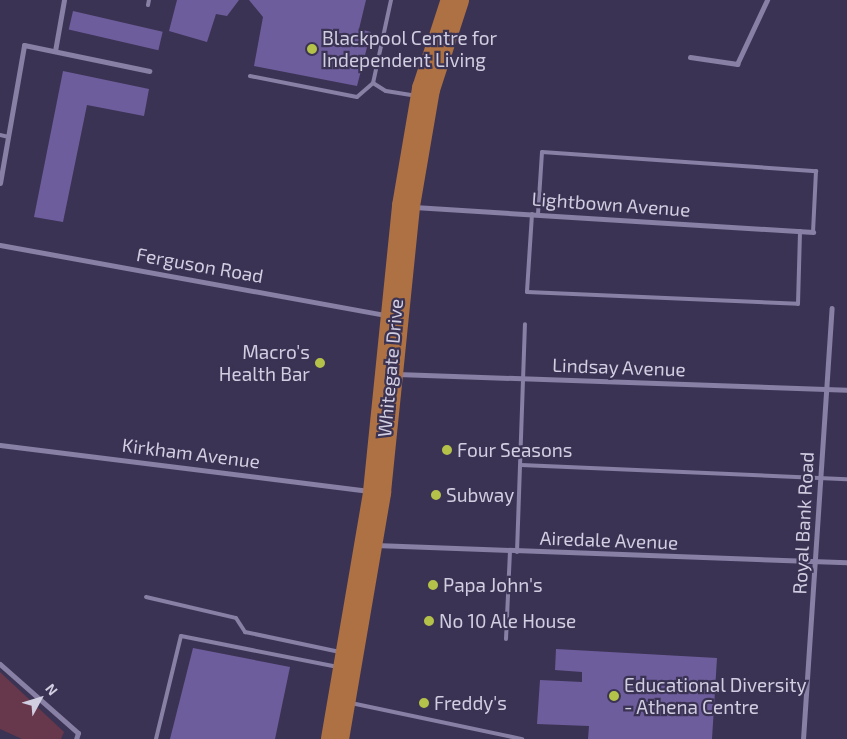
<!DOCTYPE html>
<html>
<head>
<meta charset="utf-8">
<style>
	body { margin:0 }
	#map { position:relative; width:847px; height:739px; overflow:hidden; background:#3b3353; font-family:"Exo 2",sans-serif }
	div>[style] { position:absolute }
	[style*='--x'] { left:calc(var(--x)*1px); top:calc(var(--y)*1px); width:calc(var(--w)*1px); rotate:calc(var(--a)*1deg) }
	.green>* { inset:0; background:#67384b }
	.building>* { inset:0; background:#6e5d9c; transform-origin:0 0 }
	.service>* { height:4px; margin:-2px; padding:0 2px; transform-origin:2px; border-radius:2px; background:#8880a5 }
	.minor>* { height:5px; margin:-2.5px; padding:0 2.5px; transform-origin:2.5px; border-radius:2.5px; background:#8880a5 }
	.primary>* { height:28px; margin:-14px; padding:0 14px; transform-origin:14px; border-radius:14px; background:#ae7144 }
	.dots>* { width:14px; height:14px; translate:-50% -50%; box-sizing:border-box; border:2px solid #3b3353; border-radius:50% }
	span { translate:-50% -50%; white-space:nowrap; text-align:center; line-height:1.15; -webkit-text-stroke:4.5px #3b3353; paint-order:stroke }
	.poi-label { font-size:19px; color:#d2cee2 }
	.left { translate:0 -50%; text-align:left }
	.right { translate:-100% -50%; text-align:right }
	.street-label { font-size:19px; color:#d2cee2 }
	.north { position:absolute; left:15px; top:674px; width:50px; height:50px; -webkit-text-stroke:4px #3b3353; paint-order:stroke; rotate:51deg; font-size:14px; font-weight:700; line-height:20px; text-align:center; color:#d2cee2 }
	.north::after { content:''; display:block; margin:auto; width:18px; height:22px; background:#d2cee2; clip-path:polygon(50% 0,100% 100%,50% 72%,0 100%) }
</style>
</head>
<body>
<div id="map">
	<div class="green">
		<div style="clip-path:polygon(0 672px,64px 732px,61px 739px,22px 739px,0 729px)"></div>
	</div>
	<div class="building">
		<div style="clip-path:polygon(177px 0,239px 0,227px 16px,216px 14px,207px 42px,169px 31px)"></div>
		<div style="clip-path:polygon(249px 0,366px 0,359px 29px,371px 32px,357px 86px,254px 66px,263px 17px)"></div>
		<div style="left:73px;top:11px;width:92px;height:19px;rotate:13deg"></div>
		<div style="clip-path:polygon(63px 71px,149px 89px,144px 116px,87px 105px,63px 222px,34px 217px)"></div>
		<div style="clip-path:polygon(193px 648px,290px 667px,275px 739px,170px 739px)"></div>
		<div style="clip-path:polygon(556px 649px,717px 658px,712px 739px,588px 739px,589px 726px,537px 724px,540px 680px,582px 682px,582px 672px,555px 670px)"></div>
	</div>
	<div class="service">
		<div style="--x:391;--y:0;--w:85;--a:102.2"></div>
		<div style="--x:373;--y:83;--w:15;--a:32"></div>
		<div style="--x:386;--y:91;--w:30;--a:9"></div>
		<div style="--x:148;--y:5;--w:5;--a:-79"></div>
		<div style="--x:250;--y:76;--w:109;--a:11.1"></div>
		<div style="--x:357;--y:97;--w:21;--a:-41"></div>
		<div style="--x:0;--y:135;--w:9;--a:13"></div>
		<div style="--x:532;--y:214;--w:78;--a:93.7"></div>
		<div style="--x:527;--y:292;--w:271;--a:2.5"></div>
		<div style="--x:798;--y:304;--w:73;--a:-88.4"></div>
		<div style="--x:538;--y:214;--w:62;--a:-86.3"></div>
		<div style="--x:542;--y:152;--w:275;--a:4"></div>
		<div style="--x:816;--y:171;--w:61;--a:92.8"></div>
		<div style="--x:521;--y:465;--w:326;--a:2.5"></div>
		<div style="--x:517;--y:552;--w:228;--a:-88"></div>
		<div style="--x:146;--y:597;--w:92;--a:13.1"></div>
		<div style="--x:236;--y:618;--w:17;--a:57"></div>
		<div style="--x:245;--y:632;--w:97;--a:11.9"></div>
		<div style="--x:506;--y:639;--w:87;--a:-87.4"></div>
		<div style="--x:351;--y:703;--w:175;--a:11.9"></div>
		<div style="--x:156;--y:739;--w:106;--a:-76.4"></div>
		<div style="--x:181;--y:636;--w:160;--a:11.2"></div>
	</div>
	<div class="minor">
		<div style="--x:55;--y:51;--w:52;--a:-80"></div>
		<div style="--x:690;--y:57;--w:48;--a:8.5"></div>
		<div style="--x:737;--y:64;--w:71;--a:-64.9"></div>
		<div style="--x:0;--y:183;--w:140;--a:-80.1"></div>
		<div style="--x:24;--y:45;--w:128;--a:11.7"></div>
		<div style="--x:414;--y:207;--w:400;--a:3.6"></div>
		<div style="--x:0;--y:245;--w:392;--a:10.3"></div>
		<div style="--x:397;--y:374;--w:450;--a:2"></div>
		<div style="--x:0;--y:445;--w:372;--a:7.1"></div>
		<div style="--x:375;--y:545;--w:472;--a:2.1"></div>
		<div style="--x:0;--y:664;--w:104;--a:41.5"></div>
		<div style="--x:78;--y:733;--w:6;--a:108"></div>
		<div style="--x:803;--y:739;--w:432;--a:-86.2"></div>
	</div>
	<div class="primary">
		<div style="--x:335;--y:739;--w:251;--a:-80.3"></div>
		<div style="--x:377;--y:492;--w:287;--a:-84.2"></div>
		<div style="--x:406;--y:206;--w:119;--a:-80.3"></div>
		<div style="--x:426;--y:89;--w:94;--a:-72"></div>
	</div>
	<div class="dots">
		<div style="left:312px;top:49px;background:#b5c24a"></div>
		<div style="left:320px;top:363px;background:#b5c24a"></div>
		<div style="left:447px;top:450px;background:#b5c24a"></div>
		<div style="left:436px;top:495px;background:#b5c24a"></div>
		<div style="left:433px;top:585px;background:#b5c24a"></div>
		<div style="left:429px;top:621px;background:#b5c24a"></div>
		<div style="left:614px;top:696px;background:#b5c24a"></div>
		<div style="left:424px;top:703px;background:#b5c24a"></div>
	</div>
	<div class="poi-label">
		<span class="left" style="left:322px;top:49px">Blackpool Centre for<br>Independent Living</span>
		<span class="right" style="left:310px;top:363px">Macro's<br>Health Bar</span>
		<span class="left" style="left:457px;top:450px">Four Seasons</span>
		<span class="left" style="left:446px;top:495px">Subway</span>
		<span class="left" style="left:443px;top:585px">Papa John's</span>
		<span class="left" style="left:439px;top:621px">No 10 Ale House</span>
		<span class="left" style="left:624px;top:696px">Educational Diversity<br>- Athena Centre</span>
		<span class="left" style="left:434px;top:703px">Freddy's</span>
	</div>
	<div class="street-label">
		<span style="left:611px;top:204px;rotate:4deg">Lightbown Avenue</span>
		<span style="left:200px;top:265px;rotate:10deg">Ferguson Road</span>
		<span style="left:619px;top:367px;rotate:2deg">Lindsay Avenue</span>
		<span style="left:390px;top:368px;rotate:-85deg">Whitegate Drive</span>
		<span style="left:191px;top:453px;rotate:7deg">Kirkham Avenue</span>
		<span style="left:803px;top:523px;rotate:-87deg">Royal Bank Road</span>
		<span style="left:609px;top:540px;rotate:2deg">Airedale Avenue</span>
	</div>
	<div class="north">N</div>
</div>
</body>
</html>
